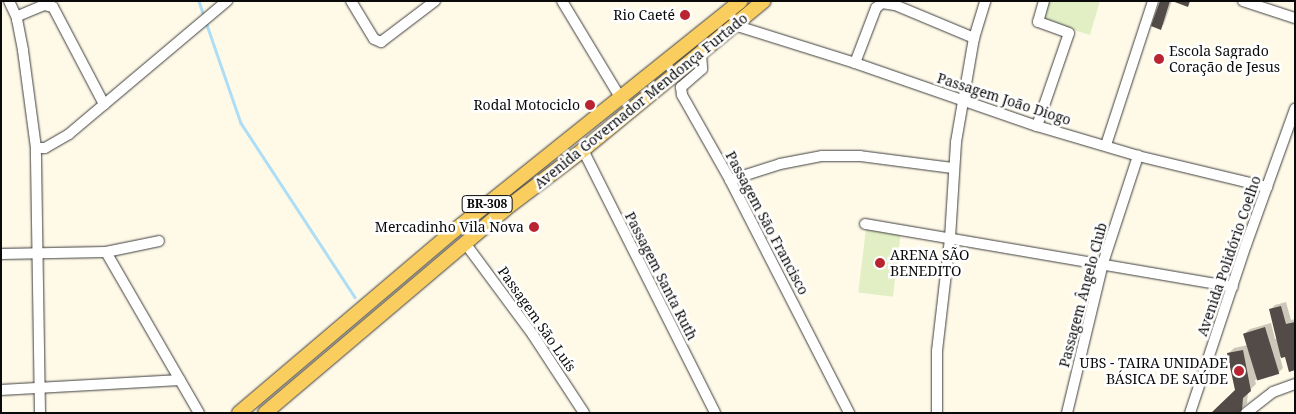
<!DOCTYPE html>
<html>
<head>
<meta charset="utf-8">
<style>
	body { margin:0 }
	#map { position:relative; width:1296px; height:414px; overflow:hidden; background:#fffae8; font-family:"Noto Serif",serif }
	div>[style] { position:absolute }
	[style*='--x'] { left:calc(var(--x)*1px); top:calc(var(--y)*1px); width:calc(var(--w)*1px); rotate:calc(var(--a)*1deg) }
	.pitch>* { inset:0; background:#e2efc4; transform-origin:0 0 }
	.shadow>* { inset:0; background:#0003 }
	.stream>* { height:2.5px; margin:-1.25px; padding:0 1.25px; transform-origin:1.25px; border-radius:1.25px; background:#addef6 }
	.building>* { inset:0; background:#534b47; transform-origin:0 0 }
	.roads { filter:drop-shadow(0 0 1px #3d3d3d) drop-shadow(0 0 1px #3d3d3d) }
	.minor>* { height:10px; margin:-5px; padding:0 5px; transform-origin:5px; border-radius:5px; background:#fff }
	.major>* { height:14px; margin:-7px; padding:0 7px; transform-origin:7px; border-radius:7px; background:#f9cd5e }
	.dots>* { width:14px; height:14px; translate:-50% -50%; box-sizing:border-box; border:2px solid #fff; border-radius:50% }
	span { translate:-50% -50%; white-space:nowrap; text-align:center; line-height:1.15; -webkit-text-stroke:5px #fff; paint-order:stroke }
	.shield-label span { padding:1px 4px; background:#fff; border:1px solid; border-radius:4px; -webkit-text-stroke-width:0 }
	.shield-label { font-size:12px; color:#0a0a0a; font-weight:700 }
	.poi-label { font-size:14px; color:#0a0a0a }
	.right { translate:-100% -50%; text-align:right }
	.left { translate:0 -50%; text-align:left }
	.street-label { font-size:14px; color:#0a0a0a }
	.frame { position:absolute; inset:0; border:2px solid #0a0a0a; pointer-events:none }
</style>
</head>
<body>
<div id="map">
	<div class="pitch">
		<div style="clip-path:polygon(1047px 1px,1100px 1px,1090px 35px,1041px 20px)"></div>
		<div style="left:866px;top:229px;width:35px;height:64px;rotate:7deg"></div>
	</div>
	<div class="shadow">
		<div style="clip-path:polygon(1161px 1px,1172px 1px,1164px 24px,1161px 28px)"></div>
		<div style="clip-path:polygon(1286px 302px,1291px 320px,1295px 319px,1295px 369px,1286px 356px,1280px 357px,1283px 368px,1278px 373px,1255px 380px,1256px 384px,1248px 392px,1247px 403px,1238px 413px,1236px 390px,1228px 354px,1234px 348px,1248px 345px,1244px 334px,1250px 329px,1271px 323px,1275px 339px,1278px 339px,1270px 310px,1275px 305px)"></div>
	</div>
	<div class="stream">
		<div style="--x:199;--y:1;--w:16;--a:72"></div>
		<div style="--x:206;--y:22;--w:107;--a:70.9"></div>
		<div style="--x:241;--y:123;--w:208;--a:56.8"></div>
	</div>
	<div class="building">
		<div style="clip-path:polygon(1160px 1px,1170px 1px,1161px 30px,1151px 26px)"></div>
		<div style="clip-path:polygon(1172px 1px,1190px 1px,1188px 7px)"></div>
		<div style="clip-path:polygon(1281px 306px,1286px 324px,1295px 322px,1295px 370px,1289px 372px,1285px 357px,1281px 358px,1269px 309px)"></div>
		<div style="left:1265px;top:327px;width:49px;height:23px;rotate:73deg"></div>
		<div style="clip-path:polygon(1243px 350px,1251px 391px,1243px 398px,1242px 410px,1239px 413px,1211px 413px,1235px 390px,1227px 353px)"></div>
	</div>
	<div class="roads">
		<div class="minor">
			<div style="--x:9;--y:1;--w:19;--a:65"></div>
			<div style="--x:351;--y:1;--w:44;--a:58.8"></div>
			<div style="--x:374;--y:39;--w:8;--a:23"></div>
			<div style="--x:381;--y:42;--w:68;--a:-37.2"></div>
			<div style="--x:562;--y:1;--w:112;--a:58.9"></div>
			<div style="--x:1243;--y:1;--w:55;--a:18.1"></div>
			<div style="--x:734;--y:25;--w:127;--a:17.4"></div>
			<div style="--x:855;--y:63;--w:193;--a:19.1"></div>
			<div style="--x:1037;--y:126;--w:105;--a:16.5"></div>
			<div style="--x:1138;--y:156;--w:133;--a:13.5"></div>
			<div style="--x:701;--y:53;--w:16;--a:86"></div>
			<div style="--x:702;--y:69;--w:28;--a:139"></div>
			<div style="--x:681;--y:87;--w:8;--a:83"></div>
			<div style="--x:682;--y:95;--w:98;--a:60.5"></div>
			<div style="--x:730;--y:180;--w:262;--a:62.9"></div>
			<div style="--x:855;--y:63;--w:59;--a:-69.1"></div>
			<div style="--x:876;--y:8;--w:8;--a:-40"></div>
			<div style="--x:882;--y:3;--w:13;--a:9"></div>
			<div style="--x:895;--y:5;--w:86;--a:22.7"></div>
			<div style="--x:1037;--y:126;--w:98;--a:-71"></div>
			<div style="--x:1069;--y:33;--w:33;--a:-160"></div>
			<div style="--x:1038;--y:22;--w:22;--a:-74"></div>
			<div style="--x:1106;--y:145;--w:151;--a:-71.9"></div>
			<div style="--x:36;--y:148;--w:9;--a:0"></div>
			<div style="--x:45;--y:148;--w:28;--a:-30"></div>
			<div style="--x:69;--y:134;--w:207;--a:-40.1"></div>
			<div style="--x:583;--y:150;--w:294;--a:63.3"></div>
			<div style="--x:730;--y:180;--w:52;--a:-17.7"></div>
			<div style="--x:780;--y:164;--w:43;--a:-10.8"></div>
			<div style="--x:822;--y:156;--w:38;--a:0"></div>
			<div style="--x:860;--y:156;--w:94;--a:7.4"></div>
			<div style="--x:865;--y:224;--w:373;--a:9.7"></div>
			<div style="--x:465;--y:243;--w:114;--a:53.5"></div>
			<div style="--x:533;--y:335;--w:93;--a:56.8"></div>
			<div style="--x:106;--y:252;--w:186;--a:60"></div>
			<div style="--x:1;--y:254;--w:105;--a:-1.1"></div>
			<div style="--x:106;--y:252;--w:54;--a:-11.7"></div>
			<div style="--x:1;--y:390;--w:179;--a:-3.2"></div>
			<div style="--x:40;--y:413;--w:265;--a:-90.9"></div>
			<div style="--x:36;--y:148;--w:99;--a:-97.6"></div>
			<div style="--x:23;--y:50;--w:31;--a:-101"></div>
			<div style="--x:17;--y:20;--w:4;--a:-76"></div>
			<div style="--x:18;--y:16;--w:28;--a:-23"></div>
			<div style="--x:44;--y:5;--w:9;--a:13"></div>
			<div style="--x:53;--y:7;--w:110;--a:62.3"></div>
			<div style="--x:937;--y:413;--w:62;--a:-90"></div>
			<div style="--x:937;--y:351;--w:114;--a:-83.4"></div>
			<div style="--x:950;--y:238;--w:96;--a:-86.4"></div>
			<div style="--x:956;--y:142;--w:106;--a:-80.2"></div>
			<div style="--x:974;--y:38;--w:39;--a:-73"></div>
			<div style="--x:1067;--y:413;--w:154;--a:-76.5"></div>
			<div style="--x:1103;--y:263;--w:113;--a:-71.9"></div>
			<div style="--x:1190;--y:413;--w:177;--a:-71.6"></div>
			<div style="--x:1246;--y:245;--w:145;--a:-70.2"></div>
			<div style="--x:1246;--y:413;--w:34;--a:-38"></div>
			<div style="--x:1273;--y:392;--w:23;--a:-20"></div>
		</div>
		<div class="major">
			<div style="--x:239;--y:413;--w:283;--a:-40.3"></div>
			<div style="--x:455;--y:230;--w:366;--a:-38.7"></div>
			<div style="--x:265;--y:413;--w:314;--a:-40.3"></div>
			<div style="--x:504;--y:210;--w:99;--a:-37.2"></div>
			<div style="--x:583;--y:150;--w:234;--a:-39.5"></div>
		</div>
	</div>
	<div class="dots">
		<div style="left:685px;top:15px;background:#ba2330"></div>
		<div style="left:1159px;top:59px;background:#ba2330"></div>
		<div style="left:590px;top:105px;background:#ba2330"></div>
		<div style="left:534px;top:227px;background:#ba2330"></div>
		<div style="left:880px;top:263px;background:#ba2330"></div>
		<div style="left:1239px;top:371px;background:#ba2330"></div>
	</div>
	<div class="shield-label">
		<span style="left:487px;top:204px">BR-308</span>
	</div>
	<div class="poi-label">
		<span class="right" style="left:675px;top:15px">Rio Caeté</span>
		<span class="left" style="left:1169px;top:59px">Escola Sagrado<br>Coração de Jesus</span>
		<span class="right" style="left:580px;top:105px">Rodal Motociclo</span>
		<span class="right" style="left:524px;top:227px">Mercadinho Vila Nova</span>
		<span class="left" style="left:890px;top:263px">ARENA SÃO<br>BENEDITO</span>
		<span class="right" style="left:1228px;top:371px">UBS - TAIRA UNIDADE<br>BÁSICA DE SAÚDE</span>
	</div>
	<div class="street-label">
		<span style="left:1004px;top:99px;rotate:18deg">Passagem João Diogo</span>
		<span style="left:641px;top:101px;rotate:-39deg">Avenida Governador Mendonça Furtado</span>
		<span style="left:767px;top:223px;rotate:62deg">Passagem São Francisco</span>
		<span style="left:1229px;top:256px;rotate:-71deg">Avenida Polidório Coelho</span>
		<span style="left:661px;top:276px;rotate:63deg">Passagem Santa Ruth</span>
		<span style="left:1083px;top:295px;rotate:-75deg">Passagem Ângelo Club</span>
		<span style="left:537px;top:319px;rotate:55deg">Passagem São Luís</span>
	</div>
	<div class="frame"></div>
</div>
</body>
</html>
